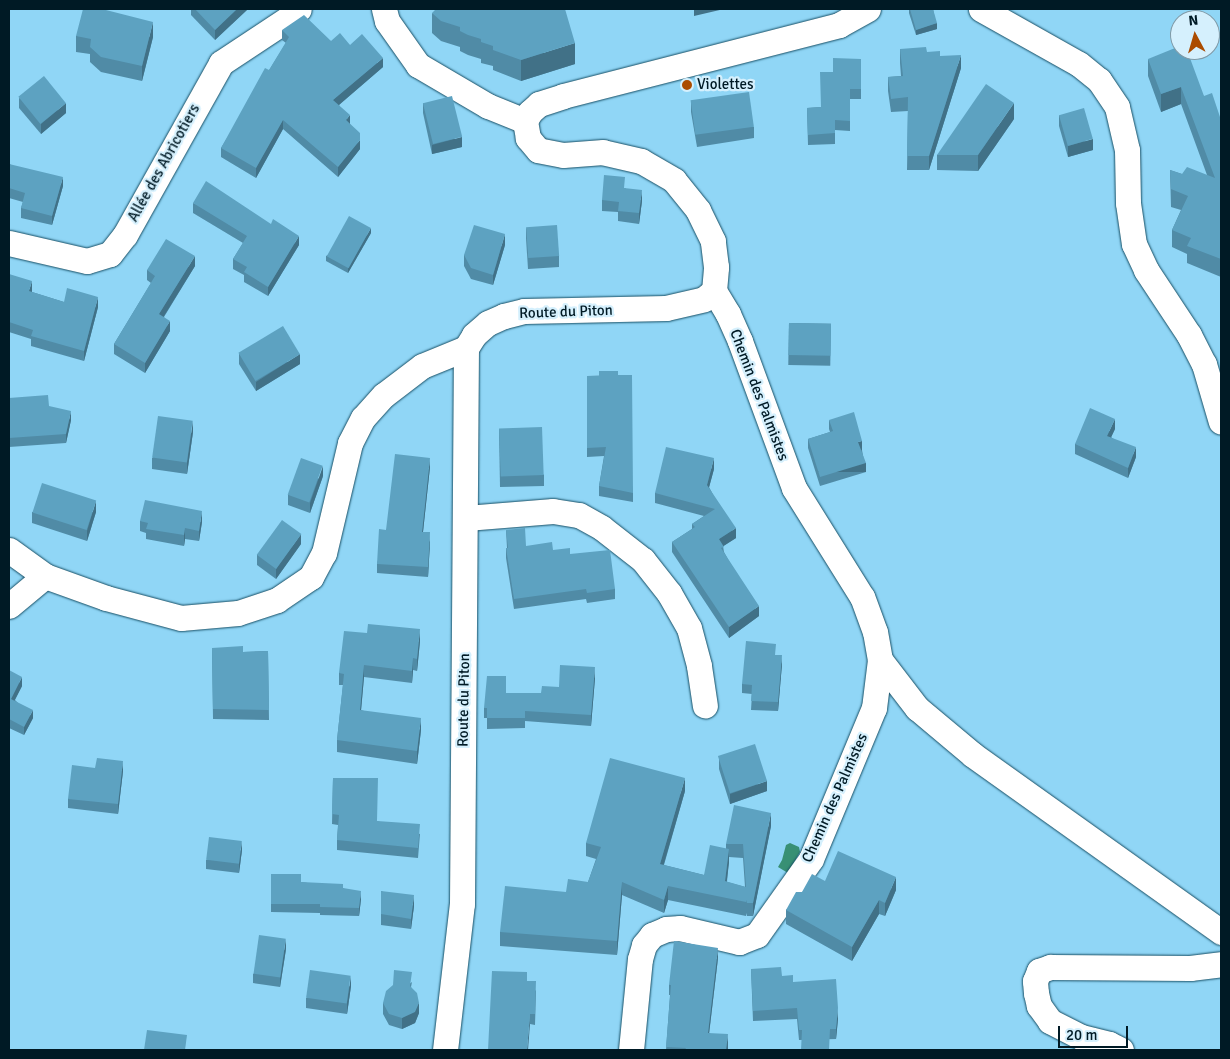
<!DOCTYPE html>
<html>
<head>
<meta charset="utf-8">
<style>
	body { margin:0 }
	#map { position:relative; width:1230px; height:1059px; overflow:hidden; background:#90d6f6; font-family:Signika,sans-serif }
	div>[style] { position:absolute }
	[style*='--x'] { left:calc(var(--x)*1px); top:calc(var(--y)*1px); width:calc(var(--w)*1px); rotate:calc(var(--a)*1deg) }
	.water>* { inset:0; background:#389074 }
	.roads { filter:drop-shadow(0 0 1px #174e64) drop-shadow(0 0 1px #174e64) }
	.minor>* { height:25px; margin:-12.5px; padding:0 12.5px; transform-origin:12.5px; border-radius:12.5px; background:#fff }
	.wall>* { inset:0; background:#508ba6; transform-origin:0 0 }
	.shaded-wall>* { inset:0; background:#417187; transform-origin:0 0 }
	.building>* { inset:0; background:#5da2c1; transform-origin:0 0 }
	.dots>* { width:14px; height:14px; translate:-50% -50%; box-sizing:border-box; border:2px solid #d5f0fd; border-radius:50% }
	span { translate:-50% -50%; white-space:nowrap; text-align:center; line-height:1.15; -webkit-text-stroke:4.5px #d5f0fd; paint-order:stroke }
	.poi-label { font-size:15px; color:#001a25 }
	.left { translate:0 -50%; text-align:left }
	.street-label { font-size:15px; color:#001a25 }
	.frame { position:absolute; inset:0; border:10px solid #001a25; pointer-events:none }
	.north { position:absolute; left:1170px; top:10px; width:50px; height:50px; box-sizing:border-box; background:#d5f0fd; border:1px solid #809aa7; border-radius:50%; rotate:354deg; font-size:14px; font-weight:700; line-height:20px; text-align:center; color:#001a25 }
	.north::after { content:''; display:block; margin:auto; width:18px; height:22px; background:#ab4c00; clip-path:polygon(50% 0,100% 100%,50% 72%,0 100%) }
	.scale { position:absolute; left:1058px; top:1026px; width:70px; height:22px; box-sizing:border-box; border:2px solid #001a25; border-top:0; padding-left:6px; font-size:15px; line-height:18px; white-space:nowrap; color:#001a25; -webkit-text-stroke:4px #d5f0fd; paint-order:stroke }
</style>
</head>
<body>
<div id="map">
	<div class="water">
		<div style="clip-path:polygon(790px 843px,799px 847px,800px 852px,788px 873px,778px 867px,782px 860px,786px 845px)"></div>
	</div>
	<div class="roads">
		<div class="minor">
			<div style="--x:384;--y:9;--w:12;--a:76"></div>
			<div style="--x:387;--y:21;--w:54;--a:54.8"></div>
			<div style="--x:418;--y:65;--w:81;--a:30.4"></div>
			<div style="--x:488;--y:106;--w:40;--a:22"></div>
			<div style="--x:981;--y:9;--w:112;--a:29.3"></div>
			<div style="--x:1079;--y:64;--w:26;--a:39"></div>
			<div style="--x:1099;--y:80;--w:32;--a:56"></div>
			<div style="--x:1117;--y:107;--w:44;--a:76.9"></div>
			<div style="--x:1127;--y:150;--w:53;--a:88.9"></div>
			<div style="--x:1128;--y:203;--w:41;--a:81.7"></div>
			<div style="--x:1134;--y:244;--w:29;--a:65"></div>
			<div style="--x:1146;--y:270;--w:78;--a:56.5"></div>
			<div style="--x:1189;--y:335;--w:33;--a:63"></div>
			<div style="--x:1204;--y:364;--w:60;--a:73.7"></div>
			<div style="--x:9;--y:243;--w:80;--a:13"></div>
			<div style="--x:87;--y:261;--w:24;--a:-17"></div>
			<div style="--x:110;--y:254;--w:24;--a:-52"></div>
			<div style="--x:125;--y:235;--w:197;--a:-60.8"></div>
			<div style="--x:221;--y:63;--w:82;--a:-33.5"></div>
			<div style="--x:289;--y:18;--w:13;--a:-42"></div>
			<div style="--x:466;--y:518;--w:87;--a:-4.6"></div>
			<div style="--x:553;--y:511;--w:26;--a:9"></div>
			<div style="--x:579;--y:515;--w:26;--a:29"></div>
			<div style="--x:602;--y:528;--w:52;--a:38"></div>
			<div style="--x:643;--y:560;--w:42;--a:51.8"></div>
			<div style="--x:669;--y:593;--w:40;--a:60.3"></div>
			<div style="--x:689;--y:628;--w:39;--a:75"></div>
			<div style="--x:699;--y:666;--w:40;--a:81.5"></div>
			<div style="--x:9;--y:550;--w:44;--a:35.8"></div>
			<div style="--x:45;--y:576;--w:65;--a:19.8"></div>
			<div style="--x:106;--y:598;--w:78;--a:14.9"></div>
			<div style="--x:181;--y:618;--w:57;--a:-5"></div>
			<div style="--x:238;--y:613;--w:41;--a:-18.4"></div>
			<div style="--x:277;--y:600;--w:41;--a:-34.1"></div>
			<div style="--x:311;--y:577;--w:27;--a:-62"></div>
			<div style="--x:324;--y:553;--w:113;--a:-76.7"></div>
			<div style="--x:350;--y:443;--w:28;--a:-63"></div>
			<div style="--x:363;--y:418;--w:31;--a:-48"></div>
			<div style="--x:384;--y:395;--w:48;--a:-37.3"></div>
			<div style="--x:422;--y:366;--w:48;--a:-22.2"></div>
			<div style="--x:9;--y:606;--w:47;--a:-39.8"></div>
			<div style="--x:880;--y:660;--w:61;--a:52.4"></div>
			<div style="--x:917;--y:708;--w:73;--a:40"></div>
			<div style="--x:973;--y:755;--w:305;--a:35.5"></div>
			<div style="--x:445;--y:1050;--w:147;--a:-83.4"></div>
			<div style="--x:462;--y:904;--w:556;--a:-89.59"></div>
			<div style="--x:466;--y:348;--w:15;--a:-58"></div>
			<div style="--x:474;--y:335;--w:18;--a:-41"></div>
			<div style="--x:488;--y:323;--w:17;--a:-24"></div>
			<div style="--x:504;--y:316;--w:21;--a:-14"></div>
			<div style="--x:524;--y:311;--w:142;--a:-1.2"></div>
			<div style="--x:666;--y:308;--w:39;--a:-13"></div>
			<div style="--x:704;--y:299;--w:13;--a:-39"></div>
			<div style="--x:714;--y:291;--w:24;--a:-85"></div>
			<div style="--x:716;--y:267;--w:26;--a:-97"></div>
			<div style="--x:713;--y:241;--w:34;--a:-116"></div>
			<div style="--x:698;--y:210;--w:38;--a:-129"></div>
			<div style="--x:674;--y:180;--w:38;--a:-150"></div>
			<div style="--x:641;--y:161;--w:39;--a:-167"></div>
			<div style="--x:603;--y:152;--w:40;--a:175.7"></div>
			<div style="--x:563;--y:155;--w:25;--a:-169"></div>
			<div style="--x:538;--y:150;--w:16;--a:-130"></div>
			<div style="--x:528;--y:138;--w:17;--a:-100"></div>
			<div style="--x:525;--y:121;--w:10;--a:-61"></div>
			<div style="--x:530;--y:112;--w:12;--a:-42"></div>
			<div style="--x:539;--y:104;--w:25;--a:-18"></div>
			<div style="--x:563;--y:96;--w:285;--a:-14.4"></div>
			<div style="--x:839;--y:25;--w:33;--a:-29"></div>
			<div style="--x:631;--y:1050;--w:91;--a:-84.4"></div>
			<div style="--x:640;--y:959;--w:15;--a:-74"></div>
			<div style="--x:644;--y:945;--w:13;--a:-51"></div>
			<div style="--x:652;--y:935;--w:15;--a:-23"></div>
			<div style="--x:666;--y:929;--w:14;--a:-4"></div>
			<div style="--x:680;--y:928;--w:61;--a:13.3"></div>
			<div style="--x:739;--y:942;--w:19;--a:-21"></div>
			<div style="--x:757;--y:935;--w:93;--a:-54.6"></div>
			<div style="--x:811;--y:859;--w:164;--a:-67.4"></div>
			<div style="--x:874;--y:708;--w:48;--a:-82.9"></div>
			<div style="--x:880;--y:660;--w:28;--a:-100"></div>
			<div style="--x:875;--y:632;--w:37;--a:-110"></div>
			<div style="--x:862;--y:597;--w:128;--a:-122"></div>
			<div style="--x:794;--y:488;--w:157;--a:-110.2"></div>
			<div style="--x:740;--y:341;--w:30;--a:-114"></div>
			<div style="--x:728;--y:314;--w:27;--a:-121"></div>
			<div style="--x:1121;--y:1050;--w:13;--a:-153"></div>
			<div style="--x:1109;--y:1044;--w:29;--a:-166"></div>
			<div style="--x:1081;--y:1037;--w:35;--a:-153"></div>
			<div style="--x:1050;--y:1021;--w:19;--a:-126"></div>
			<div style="--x:1039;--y:1006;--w:13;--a:-103"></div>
			<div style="--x:1036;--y:993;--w:12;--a:-95"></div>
			<div style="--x:1035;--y:981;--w:11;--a:-68"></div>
			<div style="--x:1039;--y:971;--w:12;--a:-20"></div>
			<div style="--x:1050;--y:967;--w:140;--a:0.4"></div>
			<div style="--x:1190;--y:968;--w:31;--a:-7"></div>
		</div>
	</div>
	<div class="wall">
		<div style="clip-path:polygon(191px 9px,248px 9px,215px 40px,191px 15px)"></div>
		<div style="clip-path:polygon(909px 9px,933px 9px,937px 29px,916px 35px,909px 13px)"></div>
		<div style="clip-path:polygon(432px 13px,575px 64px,521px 81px,493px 70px,493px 66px,481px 63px,481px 59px,468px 55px,460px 51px,460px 47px,441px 41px,432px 33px)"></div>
		<div style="clip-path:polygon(282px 30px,331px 41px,350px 45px,383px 67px,339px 105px,350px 124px,360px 149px,338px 177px,283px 129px,256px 178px,221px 157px,221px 148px,286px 43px,282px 40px)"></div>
		<div style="clip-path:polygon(76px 36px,153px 37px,142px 81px,101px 72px,90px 62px,90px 54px,76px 52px)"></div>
		<div style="clip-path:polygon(900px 49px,927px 52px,940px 56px,961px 68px,929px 170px,907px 170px,908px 111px,891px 112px,888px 91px,888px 77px,901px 76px,900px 63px)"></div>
		<div style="clip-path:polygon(861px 59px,861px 99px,850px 99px,850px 131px,835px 130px,835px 144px,808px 145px,807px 108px,821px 107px)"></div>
		<div style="clip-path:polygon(1148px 59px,1204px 96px,1221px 120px,1221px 277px,1187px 263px,1187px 254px,1172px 247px,1172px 230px,1181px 210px,1171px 207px,1170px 170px,1182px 174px,1207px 175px,1181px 104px,1161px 112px,1148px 76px)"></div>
		<div style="clip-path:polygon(19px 98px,66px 113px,41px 134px,19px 108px)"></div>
		<div style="clip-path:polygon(691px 101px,754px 127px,754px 138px,697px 147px,691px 112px)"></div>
		<div style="clip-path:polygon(423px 103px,462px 147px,432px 154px,423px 113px)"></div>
		<div style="clip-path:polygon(1059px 115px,1093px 150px,1068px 157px,1059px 126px)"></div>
		<div style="clip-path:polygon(1014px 119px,978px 171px,937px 170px,937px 155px)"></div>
		<div style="clip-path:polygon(9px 164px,63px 186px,52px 225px,21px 218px,21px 208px,23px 202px,9px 198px)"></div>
		<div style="clip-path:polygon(625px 188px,642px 201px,639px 224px,618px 221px,618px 212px,602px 211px,602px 200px)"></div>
		<div style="clip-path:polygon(193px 203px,299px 245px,268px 296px,244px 282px,244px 275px,233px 269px,233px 259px,243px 243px,193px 213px)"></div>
		<div style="clip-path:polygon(526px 228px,559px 256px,559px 267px,528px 269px,526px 238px)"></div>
		<div style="clip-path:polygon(371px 233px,348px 273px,326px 261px,326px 256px)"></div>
		<div style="clip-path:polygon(505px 245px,493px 285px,471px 279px,464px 266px,464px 255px)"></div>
		<div style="clip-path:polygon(195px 266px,164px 317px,170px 331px,145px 373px,114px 354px,114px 344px,151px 283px,147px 280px,147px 270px)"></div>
		<div style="clip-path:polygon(9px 274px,32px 291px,32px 292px,64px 302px,98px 307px,84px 361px,31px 346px,31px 339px,9px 332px)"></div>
		<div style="left:789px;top:323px;width:42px;height:42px;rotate:1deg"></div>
		<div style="clip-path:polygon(239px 354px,300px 364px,256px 391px,239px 364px)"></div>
		<div style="clip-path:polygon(618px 375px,633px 493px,633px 502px,599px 496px,599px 486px,604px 456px,587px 457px,587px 376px)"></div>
		<div style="clip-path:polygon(9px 398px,71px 420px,66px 443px,9px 447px)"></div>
		<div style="clip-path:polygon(829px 420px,862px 450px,866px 472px,820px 486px,808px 448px,808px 439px,830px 432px,829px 429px)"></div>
		<div style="clip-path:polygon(499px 429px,544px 475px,544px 486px,500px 487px)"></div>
		<div style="clip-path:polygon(1115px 429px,1111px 437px,1136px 457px,1128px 478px,1075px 454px,1075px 444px)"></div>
		<div style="clip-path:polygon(193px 432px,187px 474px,152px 469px,152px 458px)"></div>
		<div style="clip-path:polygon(430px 467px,423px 532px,430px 542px,428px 577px,377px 573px,377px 564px,386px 530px)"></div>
		<div style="clip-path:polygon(714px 469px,709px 487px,736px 538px,723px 546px,724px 552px,759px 616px,729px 638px,672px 552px,672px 542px,692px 529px,692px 524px,704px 516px,655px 503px,655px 493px)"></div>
		<div style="clip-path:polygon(323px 476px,310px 513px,288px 505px,288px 495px)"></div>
		<div style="clip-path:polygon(32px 512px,96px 512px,87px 541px,32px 523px)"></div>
		<div style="clip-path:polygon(140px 521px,202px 522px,199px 541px,185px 539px,184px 546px,146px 539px,146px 533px,140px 531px)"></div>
		<div style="clip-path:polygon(506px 530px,526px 546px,570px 554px,615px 589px,615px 599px,587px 603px,586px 599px,514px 609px,506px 558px,506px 548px,507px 548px)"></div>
		<div style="clip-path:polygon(301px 544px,276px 579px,257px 565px,257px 555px)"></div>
		<div style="clip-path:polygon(420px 641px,417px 671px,413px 670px,412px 683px,364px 677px,361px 710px,421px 730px,417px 764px,337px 752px,337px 740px,343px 685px,339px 685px,339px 673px)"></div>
		<div style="clip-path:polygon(212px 648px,243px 652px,268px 651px,269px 720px,213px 719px)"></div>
		<div style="clip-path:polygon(776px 655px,782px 664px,778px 711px,751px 710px,752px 694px,742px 693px,742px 684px)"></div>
		<div style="clip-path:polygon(9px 670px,22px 686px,15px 700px,33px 718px,24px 735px,9px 728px)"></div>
		<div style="clip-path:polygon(595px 678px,591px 726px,525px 721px,525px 728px,487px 729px,487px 718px,484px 718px,484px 708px,506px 693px,541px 693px,559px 687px)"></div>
		<div style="clip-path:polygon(719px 758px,767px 791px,730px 804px,719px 769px)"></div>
		<div style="clip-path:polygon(95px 768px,123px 771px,118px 814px,68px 808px,68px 799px)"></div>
		<div style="clip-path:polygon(333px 778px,377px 821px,420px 834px,418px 858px,337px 850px,337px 840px,338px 825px,332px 824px)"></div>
		<div style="clip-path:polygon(evenodd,685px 791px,664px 865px,704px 875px,726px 849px,726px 844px,771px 826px,753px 916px,747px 916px,746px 913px,746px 916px,668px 900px,664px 913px,622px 895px,617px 955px,500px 946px,500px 932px,566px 892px,588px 882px,596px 859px,586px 856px,586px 843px,685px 791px,729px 857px,743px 858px,745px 887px,727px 882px,729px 857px)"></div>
		<div style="clip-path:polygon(242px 850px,239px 873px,206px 869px,206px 860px)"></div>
		<div style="clip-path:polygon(271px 874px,301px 882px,343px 888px,361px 899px,359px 916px,320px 915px,320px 913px,271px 912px)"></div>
		<div style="clip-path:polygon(825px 881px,896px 890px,885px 916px,879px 914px,852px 961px,786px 924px,786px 910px,802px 892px)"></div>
		<div style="clip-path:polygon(381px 891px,414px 906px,411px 929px,381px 925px)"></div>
		<div style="clip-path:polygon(286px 949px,280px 987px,253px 983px,253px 974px)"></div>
		<div style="clip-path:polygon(718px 958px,709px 1033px,728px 1044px,728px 1050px,666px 1050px,670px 995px,669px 995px,669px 985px)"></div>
		<div style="clip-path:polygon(751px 969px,782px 976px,793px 982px,838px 1019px,836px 1039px,799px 1040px,797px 1019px,753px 1021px)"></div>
		<div style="clip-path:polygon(527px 981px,536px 991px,535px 1025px,530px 1024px)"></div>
		<div style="clip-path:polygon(412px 982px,411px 987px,419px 1013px,415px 1023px,402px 1029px,389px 1025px,383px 1014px,383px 1003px)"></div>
		<div style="clip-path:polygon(351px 986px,347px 1014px,306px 1008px,306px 998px)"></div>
	</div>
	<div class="shaded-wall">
		<div style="clip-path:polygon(237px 9px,248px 9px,215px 40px,215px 30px)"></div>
		<div style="clip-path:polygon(694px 9px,724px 9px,694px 16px)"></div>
		<div style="clip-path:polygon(153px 22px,153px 37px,142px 81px,142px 66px)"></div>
		<div style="clip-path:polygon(937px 23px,937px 29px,916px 35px,916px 30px)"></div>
		<div style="clip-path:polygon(575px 43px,575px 64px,521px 81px,521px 60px)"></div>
		<div style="clip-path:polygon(961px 55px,961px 68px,929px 170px,929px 156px)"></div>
		<div style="clip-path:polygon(383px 58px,383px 67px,333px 110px,333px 100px)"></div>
		<div style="clip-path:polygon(1181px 87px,1181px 104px,1161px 112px,1161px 94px)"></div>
		<div style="clip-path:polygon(66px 103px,66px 113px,41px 134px,41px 124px)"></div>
		<div style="clip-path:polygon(1014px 103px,1014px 119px,978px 171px,978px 155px)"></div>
		<div style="clip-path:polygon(350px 115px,350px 125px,346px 120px)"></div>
		<div style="clip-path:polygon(283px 120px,283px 129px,256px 178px,256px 168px)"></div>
		<div style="clip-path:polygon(462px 137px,462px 147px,432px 154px,432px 145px)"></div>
		<div style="clip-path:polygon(1093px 139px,1093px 150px,1068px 157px,1068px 146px)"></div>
		<div style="clip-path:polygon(360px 140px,360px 149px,338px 177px,338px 167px)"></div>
		<div style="clip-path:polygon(63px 177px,63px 186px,52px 225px,52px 216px)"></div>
		<div style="clip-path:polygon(642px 190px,642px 201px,639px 224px,639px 213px)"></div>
		<div style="clip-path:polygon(371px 228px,371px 233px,348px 273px,348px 268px)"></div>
		<div style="clip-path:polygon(505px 234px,505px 245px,493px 285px,493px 275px)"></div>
		<div style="clip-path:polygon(299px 236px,299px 245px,268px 296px,268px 287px)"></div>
		<div style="clip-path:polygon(195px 256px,195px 266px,159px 324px,159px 314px)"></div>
		<div style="clip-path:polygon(32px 281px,32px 291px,29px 301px,29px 291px)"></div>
		<div style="clip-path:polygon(98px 297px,98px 307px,84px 361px,84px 351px)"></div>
		<div style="clip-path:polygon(170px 321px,170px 331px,145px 373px,145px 363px)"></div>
		<div style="clip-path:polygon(300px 354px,300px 364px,256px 391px,256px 382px)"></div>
		<div style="clip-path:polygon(71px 411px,71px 420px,66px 443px,66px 434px)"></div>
		<div style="clip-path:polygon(1115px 419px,1115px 429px,1107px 446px,1107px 436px)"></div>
		<div style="clip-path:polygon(193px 421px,193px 432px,187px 474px,187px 463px)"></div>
		<div style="clip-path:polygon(862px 441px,862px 450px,858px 451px,858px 442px)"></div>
		<div style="clip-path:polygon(1136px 447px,1136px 457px,1128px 478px,1128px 468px)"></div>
		<div style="clip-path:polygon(430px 458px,430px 467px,422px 541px,422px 532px)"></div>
		<div style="clip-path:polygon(714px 458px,714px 469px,707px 495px,707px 485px)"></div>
		<div style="left:866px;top:463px;width:9px;height:48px;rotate:90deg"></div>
		<div style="clip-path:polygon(323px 466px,323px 476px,310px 513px,310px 503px)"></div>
		<div style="clip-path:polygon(96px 501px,96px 512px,87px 541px,87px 531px)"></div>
		<div style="clip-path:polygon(202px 511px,202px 522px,199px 541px,199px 531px)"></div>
		<div style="clip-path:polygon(185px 528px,185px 539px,184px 546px,184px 535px)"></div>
		<div style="clip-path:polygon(736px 528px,736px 538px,719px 549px,719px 539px)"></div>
		<div style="clip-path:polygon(430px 532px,430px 542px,428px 577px,428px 567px)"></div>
		<div style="clip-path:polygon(301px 534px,301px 544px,276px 579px,276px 569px)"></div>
		<div style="clip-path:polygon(759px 606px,759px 616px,729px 638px,729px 627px)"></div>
		<div style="clip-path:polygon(420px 629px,420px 641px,417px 671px,417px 659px)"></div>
		<div style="clip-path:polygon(782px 655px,782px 664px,778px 711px,778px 702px)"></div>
		<div style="clip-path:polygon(413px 658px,413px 670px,412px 683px,412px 671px)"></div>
		<div style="clip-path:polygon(364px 665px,364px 677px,360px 722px,360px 710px)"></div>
		<div style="clip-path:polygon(595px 667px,595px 678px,591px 726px,591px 715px)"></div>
		<div style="clip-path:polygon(22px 677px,22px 686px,11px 707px,11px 699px)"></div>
		<div style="clip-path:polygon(33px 710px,33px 718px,24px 735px,24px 727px)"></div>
		<div style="clip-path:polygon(421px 718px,421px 730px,417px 764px,417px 751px)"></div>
		<div style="clip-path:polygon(123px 761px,123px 771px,118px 814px,118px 804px)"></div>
		<div style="clip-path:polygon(685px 778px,685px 791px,660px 877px,660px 864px)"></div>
		<div style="clip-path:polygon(767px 781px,767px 791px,730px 804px,730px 794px)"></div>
		<div style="clip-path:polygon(771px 813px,771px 826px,753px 916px,753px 903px)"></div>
		<div style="clip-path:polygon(242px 841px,242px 850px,239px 873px,239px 864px)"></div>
		<div style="clip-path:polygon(729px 849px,729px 863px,725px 895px,725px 881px)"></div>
		<div style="clip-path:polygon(896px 877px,896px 890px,885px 916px,885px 903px)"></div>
		<div style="clip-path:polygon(622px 882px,622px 895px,617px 955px,617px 941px)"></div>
		<div style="clip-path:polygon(668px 886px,668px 900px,664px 913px,664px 900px)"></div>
		<div style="clip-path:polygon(361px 891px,361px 899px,359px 916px,359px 908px)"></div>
		<div style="clip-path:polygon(414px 895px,414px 906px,411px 929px,411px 919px)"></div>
		<div style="clip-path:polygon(879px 900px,879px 914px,852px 961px,852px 947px)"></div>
		<div style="clip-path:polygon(286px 939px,286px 949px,280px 987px,280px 977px)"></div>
		<div style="clip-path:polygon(718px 948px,718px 958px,708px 1043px,708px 1033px)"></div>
		<div style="clip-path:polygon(351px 976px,351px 986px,347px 1014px,347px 1003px)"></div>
		<div style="clip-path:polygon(419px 1003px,419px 1013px,415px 1023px,402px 1029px,402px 1018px)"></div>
		<div style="clip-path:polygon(838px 1008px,838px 1019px,836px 1039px,836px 1029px)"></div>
		<div style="clip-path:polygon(530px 1014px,530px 1024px,528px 1050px,527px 1050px)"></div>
		<div style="clip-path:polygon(728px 1034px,728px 1050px,726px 1050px)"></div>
	</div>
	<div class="building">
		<div style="clip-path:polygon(83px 9px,102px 9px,153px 22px,142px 66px,101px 57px,90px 47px,91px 39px,76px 36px)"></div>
		<div style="clip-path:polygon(195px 9px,237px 9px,215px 30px)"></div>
		<div style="clip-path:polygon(436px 9px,565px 9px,575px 43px,521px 60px,493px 50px,493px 46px,481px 42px,481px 39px,468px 35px,460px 31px,460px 27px,441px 21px,432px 13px)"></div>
		<div style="clip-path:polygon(910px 9px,933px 9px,937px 23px,916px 30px)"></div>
		<div style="clip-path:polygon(304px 15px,331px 41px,340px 33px,350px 45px,362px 34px,383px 58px,333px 100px,350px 115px,346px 120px,360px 133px,360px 140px,338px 167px,283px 120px,256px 168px,221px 148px,265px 68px,269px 70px,289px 37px,282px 30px)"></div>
		<div style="clip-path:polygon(1180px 46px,1180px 50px,1187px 50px,1204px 96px,1212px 93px,1221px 120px,1221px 259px,1187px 246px,1191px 238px,1172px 230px,1188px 196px,1171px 189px,1170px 170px,1182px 174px,1187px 167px,1215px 178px,1181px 87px,1161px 94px,1148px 59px)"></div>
		<div style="clip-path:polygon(926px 47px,927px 52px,940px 51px,940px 56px,961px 55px,929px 156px,907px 156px,908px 97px,891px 99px,888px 77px,903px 76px,900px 49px)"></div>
		<div style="clip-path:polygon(833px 58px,861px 59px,861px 89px,850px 89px,850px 121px,835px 120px,835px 133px,808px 135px,807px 108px,821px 107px,820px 72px,833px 72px)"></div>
		<div style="left:44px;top:76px;width:35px;height:33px;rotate:51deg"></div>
		<div style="clip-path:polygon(986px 84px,1014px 103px,978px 155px,937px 155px)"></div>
		<div style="left:749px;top:92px;width:35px;height:59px;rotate:82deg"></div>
		<div style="left:452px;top:96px;width:42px;height:30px;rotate:76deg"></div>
		<div style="left:1084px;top:108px;width:32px;height:26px;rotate:74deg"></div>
		<div style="clip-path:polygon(9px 164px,63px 177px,52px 216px,21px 208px,25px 193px,9px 188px)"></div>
		<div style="clip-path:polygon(604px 175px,625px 177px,624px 188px,642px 190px,639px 213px,618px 211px,619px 202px,602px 200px)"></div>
		<div style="clip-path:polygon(206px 181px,271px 224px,273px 219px,299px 236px,268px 287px,244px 272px,247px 267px,233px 259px,247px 236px,193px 203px)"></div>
		<div style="left:349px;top:216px;width:25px;height:46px;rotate:29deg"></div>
		<div style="clip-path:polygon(474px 225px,505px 234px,493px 275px,471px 268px,464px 255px)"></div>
		<div style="left:557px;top:225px;width:31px;height:31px;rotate:86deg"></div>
		<div style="clip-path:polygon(166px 239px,195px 256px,159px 314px,170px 321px,145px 363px,114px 344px,155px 276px,147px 270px)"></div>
		<div style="clip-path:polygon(9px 274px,32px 281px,29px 291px,64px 302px,67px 288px,98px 297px,84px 351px,31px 336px,33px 330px,9px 322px)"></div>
		<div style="left:789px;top:323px;width:42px;height:32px;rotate:1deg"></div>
		<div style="left:283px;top:326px;width:33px;height:52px;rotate:59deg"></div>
		<div style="clip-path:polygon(599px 371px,618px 371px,618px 375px,632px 375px,633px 493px,599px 486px,606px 447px,587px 448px,587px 376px,599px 376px)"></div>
		<div style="clip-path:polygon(48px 395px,49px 406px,71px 411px,66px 434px,9px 438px,9px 398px)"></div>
		<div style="clip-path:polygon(1090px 408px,1115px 419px,1107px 436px,1136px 447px,1128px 468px,1075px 444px)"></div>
		<div style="clip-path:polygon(854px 412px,862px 441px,858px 442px,866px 463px,820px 477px,808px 439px,833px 431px,829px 420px)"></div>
		<div style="left:158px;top:416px;width:35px;height:42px;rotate:8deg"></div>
		<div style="left:542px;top:427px;width:48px;height:43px;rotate:88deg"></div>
		<div style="clip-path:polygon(666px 447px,714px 458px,707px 485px,736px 528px,719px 539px,724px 547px,721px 548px,759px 606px,729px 627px,672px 542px,695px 527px,692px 524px,715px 509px,655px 493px)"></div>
		<div style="clip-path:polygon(395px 454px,430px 458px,422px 532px,430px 532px,428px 567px,377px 564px,379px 529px,386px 530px)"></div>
		<div style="left:301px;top:458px;width:23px;height:39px;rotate:20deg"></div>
		<div style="left:42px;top:483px;width:57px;height:31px;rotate:18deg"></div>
		<div style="clip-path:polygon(145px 500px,202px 511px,199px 531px,185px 528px,184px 535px,146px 529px,148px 523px,140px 521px)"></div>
		<div style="left:282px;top:520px;width:24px;height:43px;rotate:36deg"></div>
		<div style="clip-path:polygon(525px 528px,526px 546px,552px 542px,553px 550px,570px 548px,570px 554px,610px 550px,615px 589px,587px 593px,586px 589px,514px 599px,506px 548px,508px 548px,506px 530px)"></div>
		<div style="clip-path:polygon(368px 624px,420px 629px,417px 659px,413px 658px,412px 671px,364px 665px,360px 710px,421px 718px,417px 751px,337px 740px,344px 674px,339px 673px,344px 631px,367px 633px)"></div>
		<div style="clip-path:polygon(746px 641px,776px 644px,775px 655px,782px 655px,778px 702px,751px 701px,752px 685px,742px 684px)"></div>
		<div style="clip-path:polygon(243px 646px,243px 652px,268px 651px,269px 710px,213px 709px,212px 648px)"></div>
		<div style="clip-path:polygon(560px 665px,595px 667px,591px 715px,525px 711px,525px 718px,487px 718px,487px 708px,484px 708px,487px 676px,506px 676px,506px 693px,541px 693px,542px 686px,559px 687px)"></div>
		<div style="clip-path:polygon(9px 670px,22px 677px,11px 699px,33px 710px,24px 727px,9px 719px)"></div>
		<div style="left:755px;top:744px;width:39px;height:39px;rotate:72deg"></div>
		<div style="clip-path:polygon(97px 758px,123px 761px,118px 804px,68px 799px,72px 765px,95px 768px)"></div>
		<div style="clip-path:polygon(610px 758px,685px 778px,660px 864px,704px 875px,710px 845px,729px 849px,725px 881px,746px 887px,743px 844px,726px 844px,734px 805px,771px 813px,753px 903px,747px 903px,746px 900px,746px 902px,668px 886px,664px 900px,622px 882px,617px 941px,500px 932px,505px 886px,566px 892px,568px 879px,588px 882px,601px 847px,586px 843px)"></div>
		<div style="clip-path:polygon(333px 778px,378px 778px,377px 821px,420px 824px,418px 848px,337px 840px,339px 815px,332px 814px)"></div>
		<div style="left:209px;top:837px;width:33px;height:23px;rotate:7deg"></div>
		<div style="clip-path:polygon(838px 851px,896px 877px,885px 903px,879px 900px,852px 947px,786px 910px,796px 892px,802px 892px,812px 874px,825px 881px)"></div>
		<div style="clip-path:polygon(271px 874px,301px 874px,301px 882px,343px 884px,343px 888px,361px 891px,359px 908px,320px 907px,320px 904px,271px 904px)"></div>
		<div style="clip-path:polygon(381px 891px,414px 895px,411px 919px,381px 914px)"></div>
		<div style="left:259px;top:935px;width:27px;height:39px;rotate:8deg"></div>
		<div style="clip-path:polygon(674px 941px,718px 948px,708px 1033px,728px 1034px,726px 1050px,685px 1050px,686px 1048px,666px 1047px,671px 985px,669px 985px)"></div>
		<div style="clip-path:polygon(781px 967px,782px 976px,793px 975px,793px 982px,836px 979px,838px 1008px,836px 1029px,830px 1029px,829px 1050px,801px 1050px,802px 1030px,799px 1030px,797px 1008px,753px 1011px,751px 969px)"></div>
		<div style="left:310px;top:970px;width:41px;height:28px;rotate:8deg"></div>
		<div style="clip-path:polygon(394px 970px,412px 972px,410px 986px,417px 993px,419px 1003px,415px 1012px,402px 1018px,389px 1014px,383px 1003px,386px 991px,393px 985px)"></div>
		<div style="clip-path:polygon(492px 971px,527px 972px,527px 981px,536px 981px,535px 1014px,530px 1014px,527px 1050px,488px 1050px)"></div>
		<div style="clip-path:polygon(147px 1030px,187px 1035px,185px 1050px,144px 1050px)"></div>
	</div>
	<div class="dots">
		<div style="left:687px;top:85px;background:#ab4c00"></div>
	</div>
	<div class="poi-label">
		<span class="left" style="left:697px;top:85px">Violettes</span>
	</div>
	<div class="street-label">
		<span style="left:164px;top:163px;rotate:-61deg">Allée des Abricotiers</span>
		<span style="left:566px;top:312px;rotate:-2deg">Route du Piton</span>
		<span style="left:759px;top:395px;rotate:69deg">Chemin des Palmistes</span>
		<span style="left:464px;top:700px;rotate:-89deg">Route du Piton</span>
		<span style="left:835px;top:798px;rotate:-66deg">Chemin des Palmistes</span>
	</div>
	<div class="frame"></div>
	<div class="north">N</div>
	<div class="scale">20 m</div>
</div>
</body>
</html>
